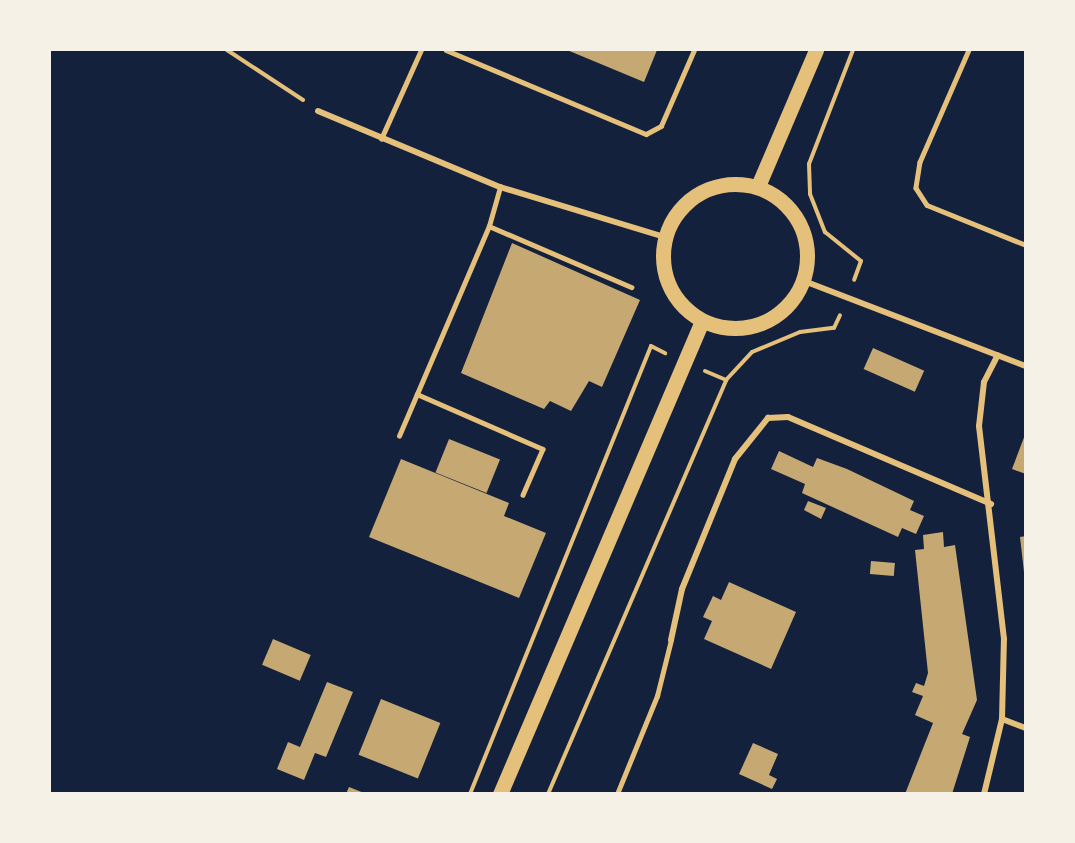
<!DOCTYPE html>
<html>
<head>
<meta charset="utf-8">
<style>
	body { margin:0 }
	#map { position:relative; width:1075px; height:843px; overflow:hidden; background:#14213d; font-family:Quicksand,sans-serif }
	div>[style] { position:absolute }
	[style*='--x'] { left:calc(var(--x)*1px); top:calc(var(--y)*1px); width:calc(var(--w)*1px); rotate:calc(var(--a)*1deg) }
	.building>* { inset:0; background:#c6a872; transform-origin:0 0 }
	.path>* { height:4px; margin:-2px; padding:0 2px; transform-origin:2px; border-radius:2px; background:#e5c07b }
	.service>* { height:4.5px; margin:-2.25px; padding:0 2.25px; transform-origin:2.25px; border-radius:2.25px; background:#e5c07b }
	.minor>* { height:6px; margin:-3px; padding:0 3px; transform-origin:3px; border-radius:3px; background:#e5c07b }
	.primary>* { height:15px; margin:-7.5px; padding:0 7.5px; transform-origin:7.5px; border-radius:7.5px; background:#e5c07b }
	.primary>.ring { margin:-7.5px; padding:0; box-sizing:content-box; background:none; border:15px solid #e5c07b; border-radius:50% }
	span { translate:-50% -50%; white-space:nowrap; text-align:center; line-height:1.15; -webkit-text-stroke:6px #f6f1e7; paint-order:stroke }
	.frame { position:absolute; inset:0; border:51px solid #f6f1e7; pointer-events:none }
</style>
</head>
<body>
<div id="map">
	<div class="building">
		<div style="clip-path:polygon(567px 50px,657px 50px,644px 82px)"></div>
		<div style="clip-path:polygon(512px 243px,640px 300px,602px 387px,589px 381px,571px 411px,550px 401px,544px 409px,461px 373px)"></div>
		<div style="left:873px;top:348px;width:56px;height:23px;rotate:24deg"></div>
		<div style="clip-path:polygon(1026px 432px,1026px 474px,1012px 469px)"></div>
		<div style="left:449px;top:439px;width:55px;height:36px;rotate:22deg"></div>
		<div style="clip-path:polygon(779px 451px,813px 467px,817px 458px,847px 469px,914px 501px,910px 510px,924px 516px,916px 534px,902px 528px,898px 537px,802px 493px,805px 484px,771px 469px)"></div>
		<div style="clip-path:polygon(401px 459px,509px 503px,504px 516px,546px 533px,519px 598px,369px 537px)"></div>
		<div style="clip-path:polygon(808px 501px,826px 508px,821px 519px,804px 510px)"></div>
		<div style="clip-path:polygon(943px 532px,944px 547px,955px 545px,977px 700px,962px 734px,970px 737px,952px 794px,905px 794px,933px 723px,915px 715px,923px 696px,912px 692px,916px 683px,924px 686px,928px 673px,915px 550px,924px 549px,923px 535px)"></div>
		<div style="clip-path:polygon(1026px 536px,1026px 572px,1024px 572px,1020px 537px)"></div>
		<div style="left:871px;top:561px;width:24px;height:13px;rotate:5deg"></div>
		<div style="clip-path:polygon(729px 582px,796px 612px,771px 669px,704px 639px,712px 621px,703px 617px,713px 596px,721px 600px)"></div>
		<div style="left:273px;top:639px;width:41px;height:28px;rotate:23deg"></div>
		<div style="clip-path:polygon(327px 682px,353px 692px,326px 757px,315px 753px,304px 780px,277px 769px,288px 742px,300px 747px)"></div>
		<div style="left:381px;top:699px;width:64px;height:60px;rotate:22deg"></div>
		<div style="clip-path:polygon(753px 743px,778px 754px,769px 775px,777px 779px,772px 789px,739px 774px)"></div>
		<div style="clip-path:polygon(349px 787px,364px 793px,364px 794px,346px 794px)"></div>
	</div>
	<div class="path">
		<div style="--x:227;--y:50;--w:91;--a:33.3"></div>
		<div style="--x:853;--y:50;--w:122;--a:111.1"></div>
		<div style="--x:809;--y:164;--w:30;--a:88"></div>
		<div style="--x:810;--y:194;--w:41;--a:68.5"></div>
		<div style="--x:825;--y:232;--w:46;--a:38.9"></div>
		<div style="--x:861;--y:261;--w:20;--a:110"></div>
		<div style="--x:705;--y:371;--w:23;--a:23"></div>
		<div style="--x:470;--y:794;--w:483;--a:-68"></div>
		<div style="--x:651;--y:346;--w:16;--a:27"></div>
		<div style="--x:548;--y:794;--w:451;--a:-66.7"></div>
		<div style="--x:726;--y:380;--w:38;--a:-47"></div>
		<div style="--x:752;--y:352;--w:52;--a:-22.6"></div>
		<div style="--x:800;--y:332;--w:34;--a:-7"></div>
		<div style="--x:834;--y:328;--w:14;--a:-65"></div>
	</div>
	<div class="service">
		<div style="--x:446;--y:50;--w:217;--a:22.8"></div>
		<div style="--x:646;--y:134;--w:17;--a:-28"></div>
		<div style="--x:661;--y:126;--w:83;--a:-66.5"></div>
		<div style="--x:969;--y:50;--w:122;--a:113.6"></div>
		<div style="--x:920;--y:162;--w:26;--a:99"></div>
		<div style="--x:916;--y:188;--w:20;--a:57"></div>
		<div style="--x:927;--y:205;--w:107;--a:22"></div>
		<div style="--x:381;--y:139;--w:98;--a:-65.8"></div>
		<div style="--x:489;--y:226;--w:155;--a:23.2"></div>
		<div style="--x:417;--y:394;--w:137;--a:23.6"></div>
		<div style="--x:543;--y:449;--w:50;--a:113.5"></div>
		<div style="--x:399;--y:436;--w:228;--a:-66.8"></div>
		<div style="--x:489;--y:226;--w:41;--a:-74.2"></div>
		<div style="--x:617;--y:794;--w:106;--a:-67.8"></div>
		<div style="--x:657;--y:696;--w:58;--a:-76"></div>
	</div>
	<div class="minor">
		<div style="--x:318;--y:111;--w:197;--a:22.7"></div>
		<div style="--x:500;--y:187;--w:172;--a:16.9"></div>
		<div style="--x:804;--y:281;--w:238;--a:21"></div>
		<div style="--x:671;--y:640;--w:52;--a:-77.8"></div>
		<div style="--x:682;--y:589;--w:140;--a:-67.8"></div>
		<div style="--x:735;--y:459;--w:53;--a:-51.2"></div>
		<div style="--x:768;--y:418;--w:20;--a:-3"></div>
		<div style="--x:788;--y:417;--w:221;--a:23.2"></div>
		<div style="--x:1002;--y:719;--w:26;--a:21"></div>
		<div style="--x:984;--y:794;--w:77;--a:-76.5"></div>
		<div style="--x:1002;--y:719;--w:80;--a:-88.6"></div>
		<div style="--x:1004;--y:639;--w:214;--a:-96.7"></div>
		<div style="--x:979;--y:426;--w:44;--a:-83.5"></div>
		<div style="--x:984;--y:382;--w:30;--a:-63"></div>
	</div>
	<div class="primary">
		<div class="ring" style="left:663px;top:184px;width:129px;height:129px"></div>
		<div style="--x:758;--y:186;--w:148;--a:-66.9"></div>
		<div style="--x:500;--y:794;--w:514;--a:-66.87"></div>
	</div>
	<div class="frame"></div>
</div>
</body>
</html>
